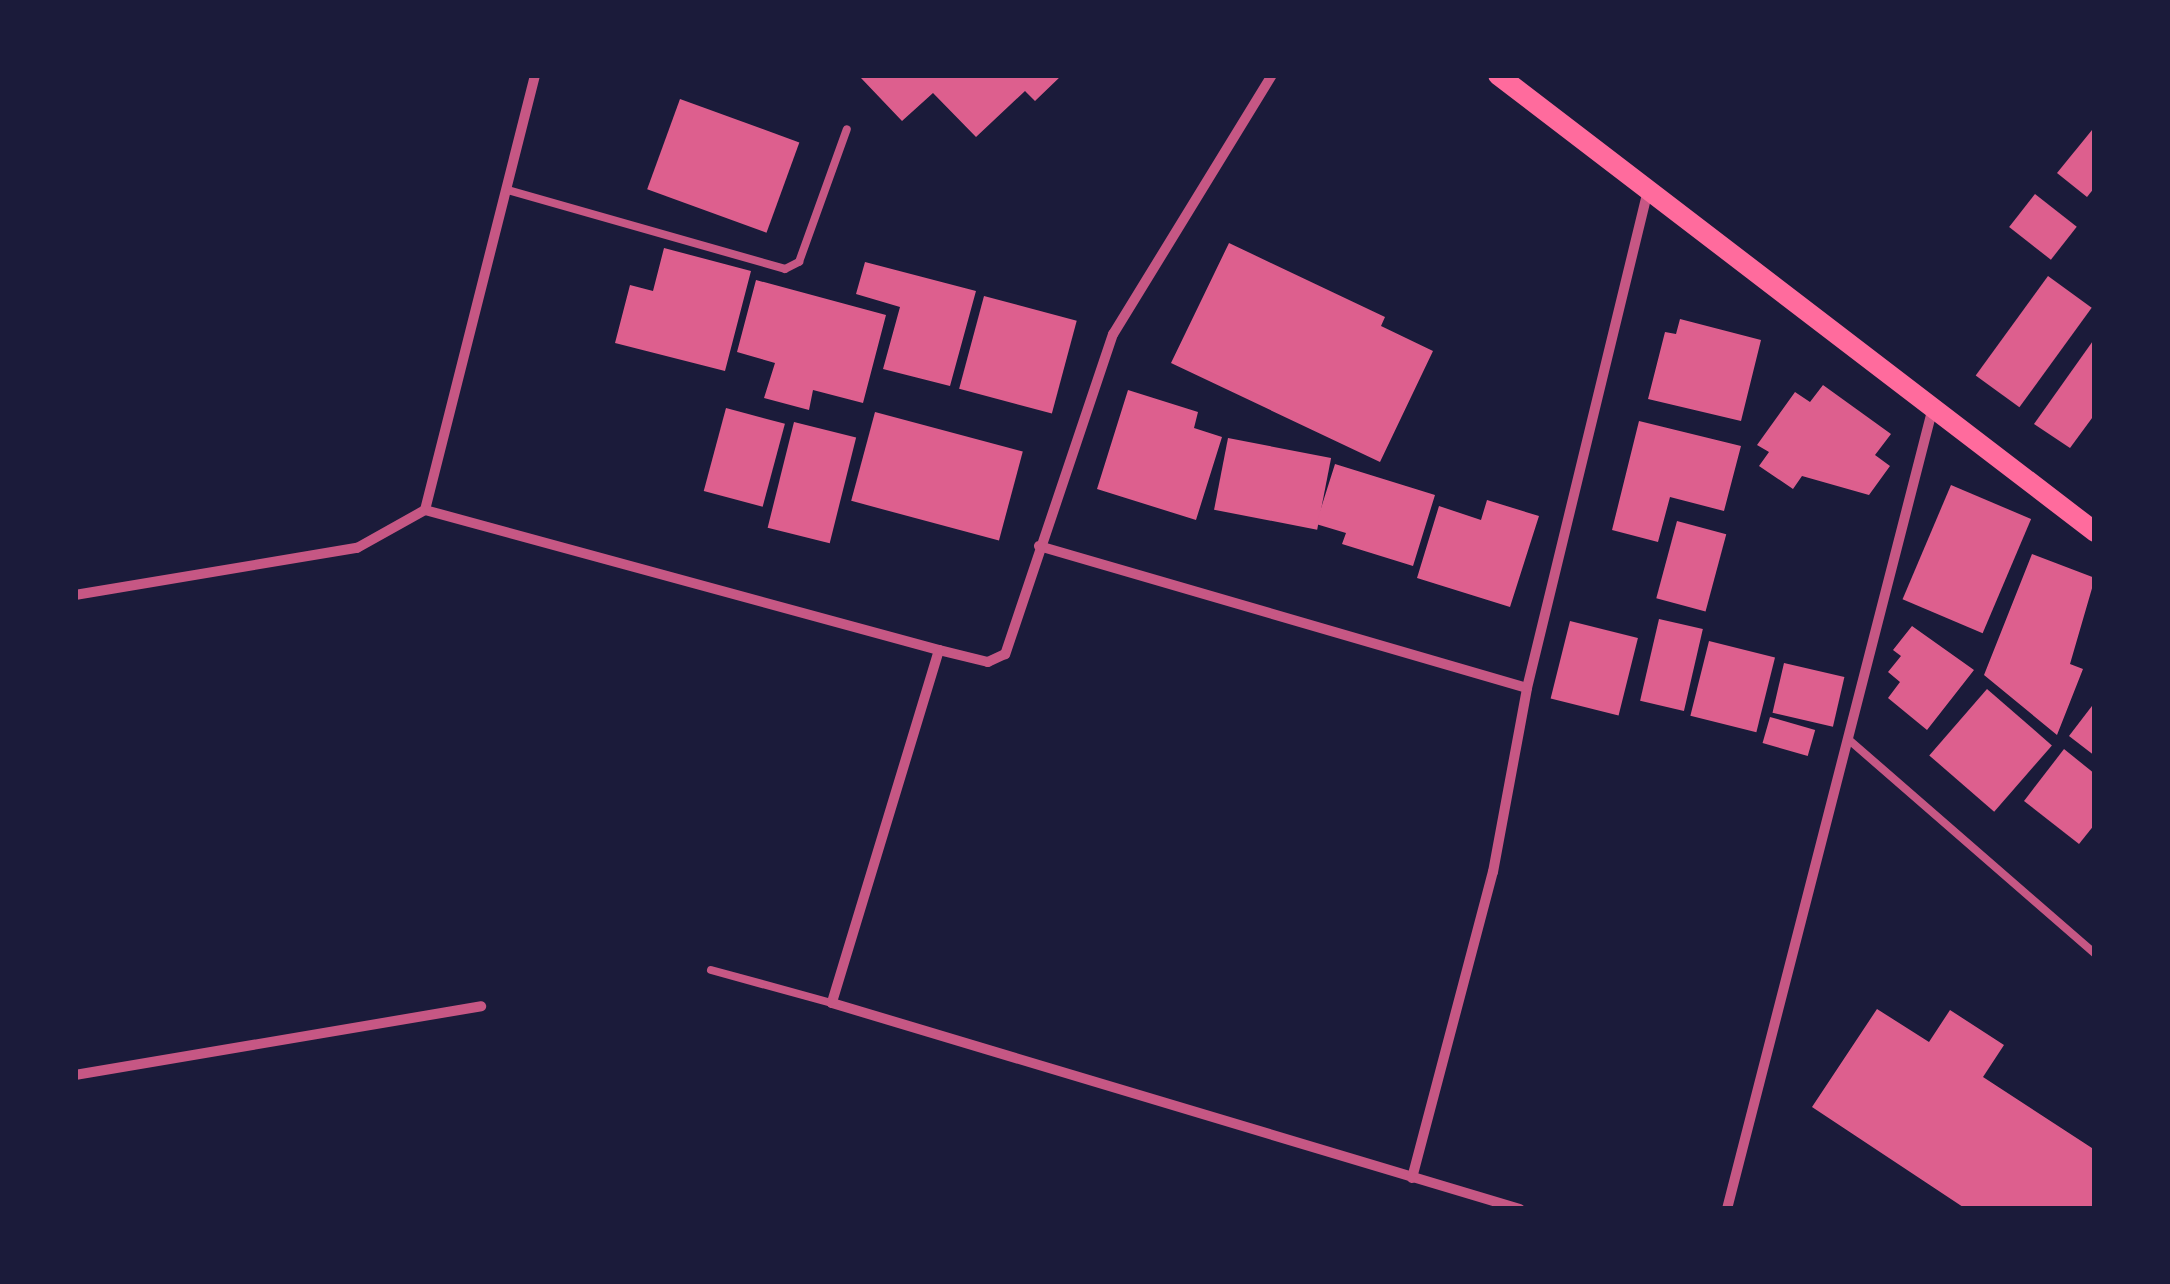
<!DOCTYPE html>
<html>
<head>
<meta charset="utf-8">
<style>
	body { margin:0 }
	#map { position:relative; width:2170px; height:1284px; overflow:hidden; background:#1b1b3a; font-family:Ubuntu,sans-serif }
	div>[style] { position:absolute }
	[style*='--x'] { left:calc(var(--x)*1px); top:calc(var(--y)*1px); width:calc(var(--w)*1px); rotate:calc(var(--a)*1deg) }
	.building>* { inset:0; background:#dd5f8e; transform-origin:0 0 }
	.service>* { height:8px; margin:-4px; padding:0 4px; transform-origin:4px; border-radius:4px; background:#c65784 }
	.minor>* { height:10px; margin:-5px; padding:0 5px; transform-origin:5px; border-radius:5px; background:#c65784 }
	.secondary>* { height:20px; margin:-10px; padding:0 10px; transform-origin:10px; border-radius:10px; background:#ff6b9d }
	span { translate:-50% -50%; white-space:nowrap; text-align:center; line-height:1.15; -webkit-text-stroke:8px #1b1b3a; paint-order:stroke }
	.frame { position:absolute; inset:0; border:78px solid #1b1b3a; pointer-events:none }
</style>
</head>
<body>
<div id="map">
	<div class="building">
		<div style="clip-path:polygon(1062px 75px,1035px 101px,1025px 91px,976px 137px,933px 93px,902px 121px,861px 78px)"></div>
		<div style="left:680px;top:99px;width:127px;height:96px;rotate:20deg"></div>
		<div style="clip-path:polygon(2092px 130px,2095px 187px,2087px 197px,2057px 173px)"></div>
		<div style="left:2035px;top:194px;width:53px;height:42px;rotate:38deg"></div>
		<div style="clip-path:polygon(1229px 243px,1385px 317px,1381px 326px,1433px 351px,1380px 462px,1171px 363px)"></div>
		<div style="clip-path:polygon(664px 248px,751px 271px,725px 371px,615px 343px,630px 285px,653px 291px)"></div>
		<div style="clip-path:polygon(865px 262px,976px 291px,950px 386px,883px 369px,900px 307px,856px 294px)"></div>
		<div style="left:2048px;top:276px;width:54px;height:123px;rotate:36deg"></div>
		<div style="clip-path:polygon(756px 280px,886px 315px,863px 403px,813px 390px,809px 410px,764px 398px,775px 363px,737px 352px)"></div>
		<div style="left:984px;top:296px;width:96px;height:96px;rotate:15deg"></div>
		<div style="clip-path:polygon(1680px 319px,1761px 340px,1741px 421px,1648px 399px,1665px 332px,1676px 334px)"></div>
		<div style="clip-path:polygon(2095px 338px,2095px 414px,2070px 448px,2034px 424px)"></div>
		<div style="clip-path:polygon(1823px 385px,1891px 434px,1875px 455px,1890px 466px,1869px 495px,1802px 476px,1793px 489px,1759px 466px,1769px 452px,1757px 445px,1795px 392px,1810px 402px)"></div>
		<div style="clip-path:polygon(1128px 390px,1198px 412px,1194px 428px,1222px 437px,1196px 520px,1097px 489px)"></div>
		<div style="left:726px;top:408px;width:61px;height:86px;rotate:15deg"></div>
		<div style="left:875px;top:412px;width:153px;height:92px;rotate:15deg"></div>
		<div style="clip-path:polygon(1639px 421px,1741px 446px,1724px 511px,1670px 497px,1658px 542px,1612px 530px)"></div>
		<div style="left:794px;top:422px;width:64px;height:109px;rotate:14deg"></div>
		<div style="left:1228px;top:438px;width:105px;height:73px;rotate:11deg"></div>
		<div style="clip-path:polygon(1335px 464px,1435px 495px,1413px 566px,1342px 544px,1346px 533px,1316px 524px)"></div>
		<div style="left:1951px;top:485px;width:87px;height:124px;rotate:23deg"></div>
		<div style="clip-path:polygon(1487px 500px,1539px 516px,1510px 607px,1417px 578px,1439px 506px,1481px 520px)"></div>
		<div style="left:1677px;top:521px;width:51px;height:80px;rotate:15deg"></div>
		<div style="clip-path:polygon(2032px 554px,2095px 578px,2070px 664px,2083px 669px,2057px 735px,1984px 675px)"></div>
		<div style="left:1659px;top:619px;width:45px;height:84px;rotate:13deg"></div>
		<div style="left:1570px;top:621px;width:70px;height:80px;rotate:14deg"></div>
		<div style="clip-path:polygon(1912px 626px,1974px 670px,1927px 730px,1888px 698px,1900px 682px,1888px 672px,1901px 656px,1893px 650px)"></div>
		<div style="left:1709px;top:641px;width:68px;height:77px;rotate:14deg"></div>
		<div style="left:1784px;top:663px;width:62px;height:51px;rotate:13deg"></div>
		<div style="left:1987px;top:689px;width:86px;height:88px;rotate:41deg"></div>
		<div style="clip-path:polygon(2095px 702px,2095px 756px,2069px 736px)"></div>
		<div style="left:1770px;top:717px;width:47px;height:27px;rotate:16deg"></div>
		<div style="clip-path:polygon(2064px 749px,2095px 774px,2095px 824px,2079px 844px,2024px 801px)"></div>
		<div style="clip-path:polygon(1877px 1009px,1929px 1042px,1950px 1010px,2004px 1045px,1983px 1077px,2095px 1150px,2095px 1209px,1966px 1209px,1812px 1107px)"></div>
	</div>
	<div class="service">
		<div style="--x:508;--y:190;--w:288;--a:15.9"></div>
		<div style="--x:785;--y:269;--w:16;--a:-27"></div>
		<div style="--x:799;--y:262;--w:141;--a:-70.2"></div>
		<div style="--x:1848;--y:739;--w:327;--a:41"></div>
		<div style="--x:711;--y:970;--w:125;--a:15.3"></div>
	</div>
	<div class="minor">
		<div style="--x:1272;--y:75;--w:304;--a:121.5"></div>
		<div style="--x:1113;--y:334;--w:338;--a:108.6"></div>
		<div style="--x:1005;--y:654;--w:19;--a:155"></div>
		<div style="--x:988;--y:662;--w:50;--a:-166.2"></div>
		<div style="--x:939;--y:650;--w:369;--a:106.9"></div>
		<div style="--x:832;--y:1003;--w:718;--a:16.67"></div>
		<div style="--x:425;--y:510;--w:449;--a:-75.8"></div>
		<div style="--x:1039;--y:546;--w:508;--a:16.22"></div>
		<div style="--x:75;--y:595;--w:286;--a:-9.5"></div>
		<div style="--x:357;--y:548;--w:78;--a:-29.2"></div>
		<div style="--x:425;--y:510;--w:533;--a:15.24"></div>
		<div style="--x:75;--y:1075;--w:412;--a:-9.6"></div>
		<div style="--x:1412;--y:1178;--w:317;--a:-75.2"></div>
		<div style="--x:1493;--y:872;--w:187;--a:-79.5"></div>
		<div style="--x:1527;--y:688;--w:512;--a:-76.34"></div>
		<div style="--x:1727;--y:1209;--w:828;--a:-75.59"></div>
	</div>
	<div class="secondary">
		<div style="--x:1498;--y:75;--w:752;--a:37.43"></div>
	</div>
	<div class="frame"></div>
</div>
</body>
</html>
